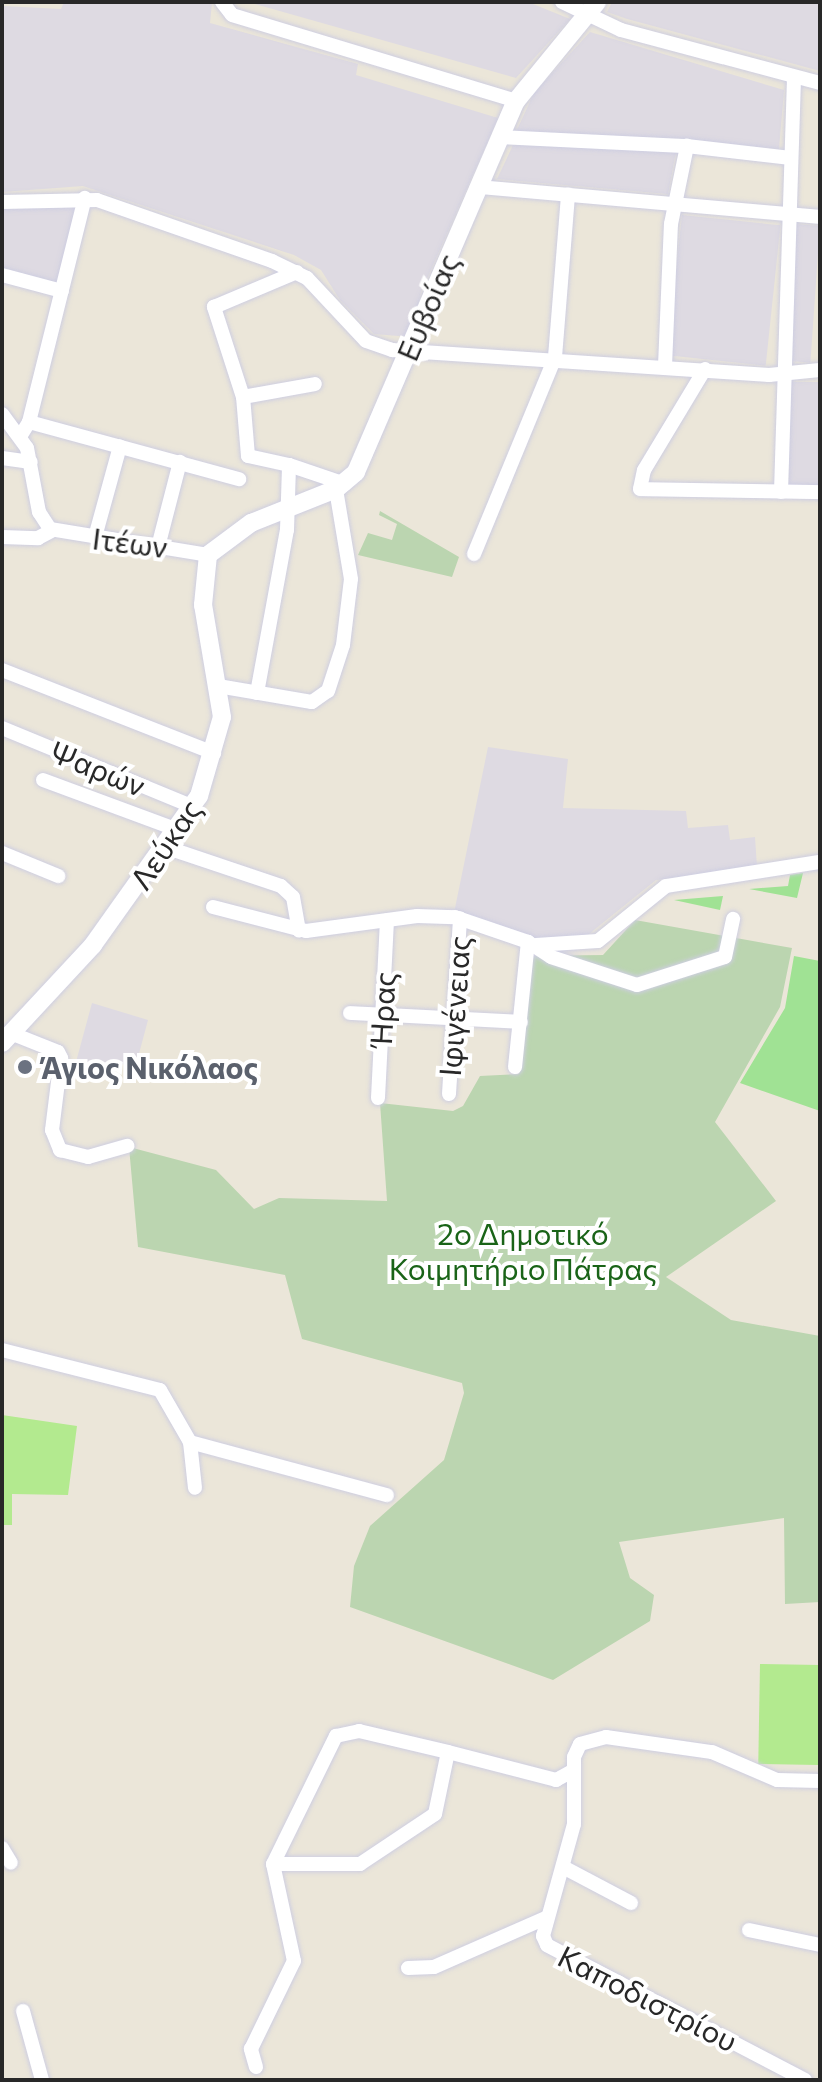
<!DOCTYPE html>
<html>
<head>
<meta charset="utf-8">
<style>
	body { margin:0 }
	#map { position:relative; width:822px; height:2082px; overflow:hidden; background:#ebe6d9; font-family:Commissioner,sans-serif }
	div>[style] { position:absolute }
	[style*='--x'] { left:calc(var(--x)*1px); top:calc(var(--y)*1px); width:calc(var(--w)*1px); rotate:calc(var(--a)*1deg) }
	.industrial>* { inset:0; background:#dedae2; transform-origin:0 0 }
	.green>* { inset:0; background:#a0e294 }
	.cemetery>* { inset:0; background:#bbd5b0 }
	.pitch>* { inset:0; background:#b3ea8f; transform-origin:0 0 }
	.roads { filter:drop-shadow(0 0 2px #cecee1) drop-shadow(0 0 2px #cecee1) }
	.street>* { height:14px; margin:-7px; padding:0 7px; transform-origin:7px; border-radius:7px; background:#fff }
	.secondary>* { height:18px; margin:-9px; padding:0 9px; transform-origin:9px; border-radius:9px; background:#fff }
	.dots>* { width:22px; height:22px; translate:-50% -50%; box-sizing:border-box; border:4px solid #fff; border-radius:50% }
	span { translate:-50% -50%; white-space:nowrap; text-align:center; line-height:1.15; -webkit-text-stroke:8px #fff; paint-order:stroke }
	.street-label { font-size:30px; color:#282828 }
	.worship-label { font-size:30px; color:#5b616d; font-weight:700 }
	.left { translate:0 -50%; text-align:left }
	.park-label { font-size:30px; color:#1a6418 }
	.frame { position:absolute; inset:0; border:4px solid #282828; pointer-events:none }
</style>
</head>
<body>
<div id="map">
	<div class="industrial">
		<div style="clip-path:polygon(64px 2px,212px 2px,210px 23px,358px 64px,356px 75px,498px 118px,421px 292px,411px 337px,374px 334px,340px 300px,321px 270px,294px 255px,83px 186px,2px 192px,2px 6px,61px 9px)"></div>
		<div style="clip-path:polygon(248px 2px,528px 2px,570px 19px,516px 78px)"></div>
		<div style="clip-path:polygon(612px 2px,820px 2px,820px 71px,627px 19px,607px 12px)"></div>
		<div style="clip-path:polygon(590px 32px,784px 90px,779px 149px,685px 139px,516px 132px,534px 93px)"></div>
		<div style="clip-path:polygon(513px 145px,676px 151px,668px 194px,497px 179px)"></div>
		<div style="clip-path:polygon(79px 202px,59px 285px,2px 271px,2px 207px)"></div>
		<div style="left:682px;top:215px;width:99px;height:141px;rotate:6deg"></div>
		<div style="left:793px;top:224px;width:27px;height:137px;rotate:4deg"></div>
		<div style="left:820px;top:382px;width:105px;height:31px;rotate:90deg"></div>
		<div style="clip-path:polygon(488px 747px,568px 759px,563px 808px,686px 811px,688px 828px,728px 825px,730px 840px,755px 837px,757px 867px,656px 880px,584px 938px,532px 938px,454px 913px)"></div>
		<div style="clip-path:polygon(92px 1003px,148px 1020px,136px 1065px,76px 1062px)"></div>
	</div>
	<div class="green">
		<div style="clip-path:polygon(803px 873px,797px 898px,749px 889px,788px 886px,790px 875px)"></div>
		<div style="clip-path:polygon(723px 896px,720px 910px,674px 900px)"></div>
		<div style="clip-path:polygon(794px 956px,820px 961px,820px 1111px,740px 1083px,785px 1008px)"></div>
	</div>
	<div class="cemetery">
		<div style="clip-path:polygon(380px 511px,459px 557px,452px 577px,358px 555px,368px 533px,392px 540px,397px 524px,379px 515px)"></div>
		<div style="clip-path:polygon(635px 920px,792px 948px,780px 1007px,715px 1122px,776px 1201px,666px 1277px,731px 1320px,820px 1336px,820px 1602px,785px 1604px,784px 1518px,619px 1542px,630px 1578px,654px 1595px,650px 1621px,553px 1680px,350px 1607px,354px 1566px,370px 1526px,444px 1460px,464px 1393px,462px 1383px,302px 1339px,285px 1275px,138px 1247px,129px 1147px,216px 1170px,254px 1209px,279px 1198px,387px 1201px,380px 1103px,453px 1111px,463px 1106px,480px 1076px,519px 1074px,531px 956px,603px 955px)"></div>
	</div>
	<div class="pitch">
		<div style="clip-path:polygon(2px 1415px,77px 1426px,68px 1495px,12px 1494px,12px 1525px,2px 1525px)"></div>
		<div style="left:760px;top:1664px;width:60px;height:100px;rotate:1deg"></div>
	</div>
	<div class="roads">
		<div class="street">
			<div style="--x:222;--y:2;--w:16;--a:52"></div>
			<div style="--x:232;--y:15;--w:297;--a:16.8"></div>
			<div style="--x:562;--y:2;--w:65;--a:25.4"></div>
			<div style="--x:621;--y:30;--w:206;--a:14.9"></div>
			<div style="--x:501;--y:137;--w:186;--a:2.8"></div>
			<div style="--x:479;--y:187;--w:342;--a:5"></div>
			<div style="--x:2;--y:202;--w:95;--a:-1.2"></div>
			<div style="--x:97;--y:200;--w:185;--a:19.2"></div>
			<div style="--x:272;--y:261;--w:39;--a:26"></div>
			<div style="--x:307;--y:278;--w:86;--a:46.9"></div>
			<div style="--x:366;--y:341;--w:28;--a:19"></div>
			<div style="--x:392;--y:350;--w:378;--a:3.8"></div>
			<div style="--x:769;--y:375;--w:51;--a:-5.6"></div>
			<div style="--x:2;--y:275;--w:62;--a:14.9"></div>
			<div style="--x:665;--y:366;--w:142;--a:-87.6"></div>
			<div style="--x:671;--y:224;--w:80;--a:-78.4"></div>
			<div style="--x:687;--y:146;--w:104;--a:6.6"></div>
			<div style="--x:705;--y:369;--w:118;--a:121.1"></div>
			<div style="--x:644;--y:470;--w:19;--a:102"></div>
			<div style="--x:640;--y:489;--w:180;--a:1"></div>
			<div style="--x:243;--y:397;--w:73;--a:-10.2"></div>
			<div style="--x:2;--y:414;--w:42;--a:53.7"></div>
			<div style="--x:27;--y:448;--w:65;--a:79.4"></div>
			<div style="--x:39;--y:512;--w:20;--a:57"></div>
			<div style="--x:50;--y:529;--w:160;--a:9.3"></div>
			<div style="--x:29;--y:422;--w:218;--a:15.2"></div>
			<div style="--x:21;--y:435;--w:15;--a:-58"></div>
			<div style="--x:29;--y:422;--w:231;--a:-76"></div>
			<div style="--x:2;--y:458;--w:29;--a:8"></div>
			<div style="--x:289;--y:465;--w:59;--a:18.7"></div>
			<div style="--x:781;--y:492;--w:414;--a:-88.2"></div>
			<div style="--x:2;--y:537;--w:36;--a:2"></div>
			<div style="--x:38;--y:538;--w:17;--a:-28"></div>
			<div style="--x:95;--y:537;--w:94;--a:-74.6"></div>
			<div style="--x:159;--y:543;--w:84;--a:-75.5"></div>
			<div style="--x:474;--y:554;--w:213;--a:-67.6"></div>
			<div style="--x:555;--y:357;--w:163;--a:-85.4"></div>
			<div style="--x:2;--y:670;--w:228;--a:21.4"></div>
			<div style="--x:218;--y:686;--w:95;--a:9.7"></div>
			<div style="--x:312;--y:702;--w:19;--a:-35"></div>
			<div style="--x:328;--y:691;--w:48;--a:-71.9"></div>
			<div style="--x:343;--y:645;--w:66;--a:-83.1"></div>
			<div style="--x:351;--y:579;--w:91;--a:-99.5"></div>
			<div style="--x:257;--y:693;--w:166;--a:-79.6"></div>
			<div style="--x:287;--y:530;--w:65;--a:-88.2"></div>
			<div style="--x:289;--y:465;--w:42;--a:-167.6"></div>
			<div style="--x:248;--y:456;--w:59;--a:-94.8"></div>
			<div style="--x:243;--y:397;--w:95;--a:-107.9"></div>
			<div style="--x:214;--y:307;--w:90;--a:-22.9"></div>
			<div style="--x:2;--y:728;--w:208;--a:22.4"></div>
			<div style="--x:43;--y:780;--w:144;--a:20.3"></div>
			<div style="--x:165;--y:847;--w:122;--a:18.6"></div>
			<div style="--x:281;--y:886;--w:16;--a:43"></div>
			<div style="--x:293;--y:897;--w:34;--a:80"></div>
			<div style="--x:2;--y:853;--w:61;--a:22.3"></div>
			<div style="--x:213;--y:907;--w:96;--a:14.5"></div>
			<div style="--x:306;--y:931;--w:112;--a:-7.7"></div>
			<div style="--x:417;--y:916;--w:38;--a:2"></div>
			<div style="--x:455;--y:917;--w:77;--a:18.9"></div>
			<div style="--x:528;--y:942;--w:27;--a:33"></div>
			<div style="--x:551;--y:957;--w:90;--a:18"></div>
			<div style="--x:637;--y:985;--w:92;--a:-17.7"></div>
			<div style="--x:725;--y:957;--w:39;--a:-78"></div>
			<div style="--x:536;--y:945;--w:62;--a:-3.7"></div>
			<div style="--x:598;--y:941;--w:87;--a:-39"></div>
			<div style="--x:666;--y:886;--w:156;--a:-8.9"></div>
			<div style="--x:350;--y:1013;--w:171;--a:3"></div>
			<div style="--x:13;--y:1034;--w:48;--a:21.8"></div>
			<div style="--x:58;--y:1052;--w:7;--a:63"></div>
			<div style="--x:61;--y:1058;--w:73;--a:97.1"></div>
			<div style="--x:52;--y:1130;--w:22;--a:68"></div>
			<div style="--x:60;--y:1150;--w:29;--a:14"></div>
			<div style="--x:88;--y:1157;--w:41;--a:-15.8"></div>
			<div style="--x:515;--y:1067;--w:126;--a:-84.1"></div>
			<div style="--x:449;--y:1094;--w:176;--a:-86.4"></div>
			<div style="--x:378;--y:1098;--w:178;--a:-87.1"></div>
			<div style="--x:2;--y:1350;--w:163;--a:14.2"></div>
			<div style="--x:160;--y:1390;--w:60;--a:60"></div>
			<div style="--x:190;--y:1442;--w:46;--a:83.8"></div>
			<div style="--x:190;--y:1442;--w:204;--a:15.1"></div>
			<div style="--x:2;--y:1848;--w:17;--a:59"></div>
			<div style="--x:273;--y:1864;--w:143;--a:-63.8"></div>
			<div style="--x:336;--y:1736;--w:24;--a:-12"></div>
			<div style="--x:359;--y:1731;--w:91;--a:13.3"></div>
			<div style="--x:563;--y:1867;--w:77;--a:27.9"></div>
			<div style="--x:749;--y:1930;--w:73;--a:11.9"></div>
			<div style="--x:408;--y:1968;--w:26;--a:-2"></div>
			<div style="--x:434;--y:1967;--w:124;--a:-23.7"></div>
			<div style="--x:23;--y:2011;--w:72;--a:74.6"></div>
			<div style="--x:256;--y:2067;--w:19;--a:-106"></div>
			<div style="--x:251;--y:2049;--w:98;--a:-64"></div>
			<div style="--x:294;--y:1961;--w:99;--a:-102.2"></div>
			<div style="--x:273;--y:1864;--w:87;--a:0"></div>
			<div style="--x:360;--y:1864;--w:90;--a:-33.7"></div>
			<div style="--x:435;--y:1814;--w:63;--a:-78.2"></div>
			<div style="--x:448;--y:1752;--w:112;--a:14.5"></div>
			<div style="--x:556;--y:1780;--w:18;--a:-29"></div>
			<div style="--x:805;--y:2080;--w:291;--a:-152.4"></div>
			<div style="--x:547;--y:1945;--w:10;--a:-114"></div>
			<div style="--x:543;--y:1936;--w:116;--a:-74.5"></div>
			<div style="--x:574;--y:1824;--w:67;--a:-90"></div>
			<div style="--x:574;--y:1757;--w:14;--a:-65"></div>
			<div style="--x:580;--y:1744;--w:27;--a:-15"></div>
			<div style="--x:606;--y:1737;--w:107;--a:8.1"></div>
			<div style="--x:712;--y:1752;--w:71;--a:23.3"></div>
			<div style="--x:777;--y:1780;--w:43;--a:1.3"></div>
		</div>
		<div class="secondary">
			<div style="--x:2;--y:1043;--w:134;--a:-47.1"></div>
			<div style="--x:93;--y:945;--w:183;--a:-54.6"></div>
			<div style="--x:199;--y:796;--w:82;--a:-73.8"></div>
			<div style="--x:222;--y:717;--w:114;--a:-99.6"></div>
			<div style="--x:203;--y:605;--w:50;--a:-84.3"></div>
			<div style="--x:208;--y:555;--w:54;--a:-36.7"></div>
			<div style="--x:251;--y:523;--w:92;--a:-21.8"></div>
			<div style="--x:336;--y:489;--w:26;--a:-40"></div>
			<div style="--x:356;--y:472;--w:404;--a:-66.7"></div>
			<div style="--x:516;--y:101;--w:128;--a:-50.7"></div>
		</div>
	</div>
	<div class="dots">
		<div style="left:25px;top:1067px;background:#6b7280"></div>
	</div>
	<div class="street-label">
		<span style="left:427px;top:307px;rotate:-67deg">Ευβοίας</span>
		<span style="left:130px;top:542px;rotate:7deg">Ιτέων</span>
		<span style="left:98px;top:768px;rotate:22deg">Ψαρών</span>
		<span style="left:165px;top:844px;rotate:-56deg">Λεύκας</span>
		<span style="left:454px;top:1006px;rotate:-86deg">Ιφιγένειας</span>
		<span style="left:382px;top:1009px;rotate:-87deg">Ήρας</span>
		<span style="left:648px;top:1998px;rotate:27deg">Καποδιστρίου</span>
	</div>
	<div class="worship-label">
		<span class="left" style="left:41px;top:1067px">Άγιος Νικόλαος</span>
	</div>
	<div class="park-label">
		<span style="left:523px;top:1250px">2o Δημοτικό<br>Κοιμητήριο Πάτρας</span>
	</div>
	<div class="frame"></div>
</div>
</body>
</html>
